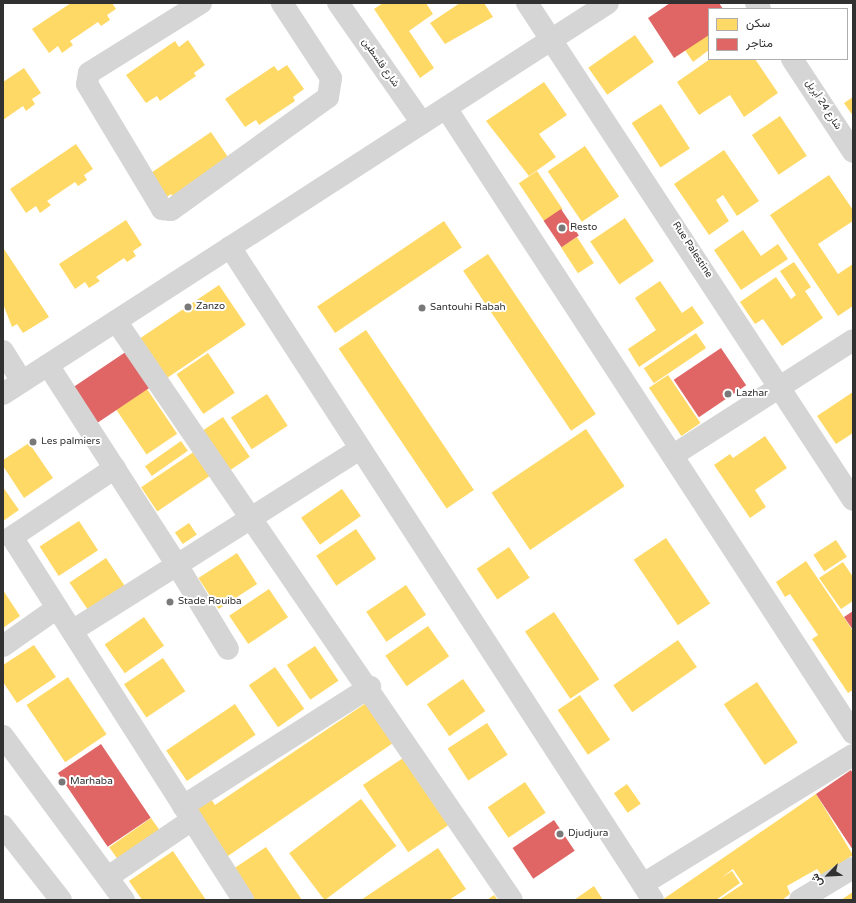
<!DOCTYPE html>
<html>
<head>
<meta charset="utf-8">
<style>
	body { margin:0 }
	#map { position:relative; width:856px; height:903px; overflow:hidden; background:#fff; font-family:"Varela Round",Vazirmatn,sans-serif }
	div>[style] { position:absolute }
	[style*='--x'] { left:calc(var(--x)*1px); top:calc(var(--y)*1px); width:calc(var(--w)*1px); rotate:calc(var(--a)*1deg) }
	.homes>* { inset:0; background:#ffd966; transform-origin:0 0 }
	.shops>* { inset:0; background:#e06666; transform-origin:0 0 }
	.minor>* { height:22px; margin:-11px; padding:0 11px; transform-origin:11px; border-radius:11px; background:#d5d5d5 }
	.tertiary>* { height:22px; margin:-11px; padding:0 11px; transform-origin:11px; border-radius:11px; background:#d5d5d5 }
	.dots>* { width:11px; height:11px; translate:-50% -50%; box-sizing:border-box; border:2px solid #fff; border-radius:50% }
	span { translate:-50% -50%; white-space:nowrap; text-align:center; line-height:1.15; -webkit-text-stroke:4px #fff; paint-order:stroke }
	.street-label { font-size:10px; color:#313131 }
	.poi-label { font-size:10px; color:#313131 }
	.left { translate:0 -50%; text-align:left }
	.frame { position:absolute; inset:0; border:4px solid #313131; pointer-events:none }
	.legend { position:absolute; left:708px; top:8px; width:140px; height:52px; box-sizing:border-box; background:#fff; border:1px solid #adadad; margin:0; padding:5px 7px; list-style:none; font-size:12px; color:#313131 }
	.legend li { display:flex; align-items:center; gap:8px; height:20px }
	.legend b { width:20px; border:1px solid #adadad }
	.north { position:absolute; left:808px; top:855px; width:40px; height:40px; -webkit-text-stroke:3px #fff; paint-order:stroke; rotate:246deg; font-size:11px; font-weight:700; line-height:16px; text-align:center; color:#313131 }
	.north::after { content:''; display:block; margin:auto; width:14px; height:18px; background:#313131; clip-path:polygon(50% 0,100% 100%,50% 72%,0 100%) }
</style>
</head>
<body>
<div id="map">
	<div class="homes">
		<div style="clip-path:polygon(71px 3px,112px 3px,116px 9px,107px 15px,110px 20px,101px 26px,98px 22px,70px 41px,73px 45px,62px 53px,58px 46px,49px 53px,32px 29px)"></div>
		<div style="clip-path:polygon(383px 3px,426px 3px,433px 14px,409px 31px,434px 68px,420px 78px,374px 9px)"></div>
		<div style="clip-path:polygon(460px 3px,484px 3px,493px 17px,445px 44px,430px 23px)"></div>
		<div style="clip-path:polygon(709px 34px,709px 50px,693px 62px,685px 50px)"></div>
		<div style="left:635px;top:35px;width:33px;height:57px;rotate:55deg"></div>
		<div style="clip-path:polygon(188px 40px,205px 65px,194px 73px,196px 76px,160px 101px,157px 96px,146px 103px,126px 75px,175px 41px,179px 47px)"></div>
		<div style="clip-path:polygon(710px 59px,755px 59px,778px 93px,744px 117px,730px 95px,699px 115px,677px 82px)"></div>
		<div style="clip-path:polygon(287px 65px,304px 89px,293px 97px,295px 101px,259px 125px,256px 120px,245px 127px,225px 99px,274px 66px,278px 71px)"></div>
		<div style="clip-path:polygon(24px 68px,41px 93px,32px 99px,35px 104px,26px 111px,23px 106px,3px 120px,3px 82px)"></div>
		<div style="clip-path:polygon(544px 82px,567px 115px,539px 134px,556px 157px,529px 176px,486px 121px)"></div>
		<div style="clip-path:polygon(853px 97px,853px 116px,844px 103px)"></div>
		<div style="left:661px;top:104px;width:53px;height:35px;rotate:57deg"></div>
		<div style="left:780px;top:116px;width:48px;height:34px;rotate:56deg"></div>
		<div style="clip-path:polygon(211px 132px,228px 157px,175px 200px,171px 194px,161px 201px,145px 177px)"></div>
		<div style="clip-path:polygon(76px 144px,93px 169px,84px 175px,87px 180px,78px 186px,75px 182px,47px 201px,51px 205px,40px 213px,36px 206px,26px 213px,10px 189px)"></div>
		<div style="left:585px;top:146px;width:61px;height:45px;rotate:56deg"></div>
		<div style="clip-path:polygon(724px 150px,759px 201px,737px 216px,723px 195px,716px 200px,729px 221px,709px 235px,674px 184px)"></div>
		<div style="left:537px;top:171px;width:46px;height:22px;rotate:56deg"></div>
		<div style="clip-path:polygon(829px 175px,853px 210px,853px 221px,818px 244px,838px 274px,853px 264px,853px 306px,838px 316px,770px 215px)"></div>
		<div style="left:625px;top:218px;width:52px;height:42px;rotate:56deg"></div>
		<div style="clip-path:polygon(126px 220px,142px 245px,133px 251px,136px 256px,127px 262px,124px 258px,96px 277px,100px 281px,89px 288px,85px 282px,75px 289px,59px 264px)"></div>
		<div style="left:444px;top:221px;width:32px;height:153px;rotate:56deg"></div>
		<div style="clip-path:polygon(743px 230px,761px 256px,778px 244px,788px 259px,741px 290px,714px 250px)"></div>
		<div style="left:577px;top:237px;width:31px;height:19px;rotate:57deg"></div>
		<div style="clip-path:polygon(4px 249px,49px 317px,23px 333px,17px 324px,12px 327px,3px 304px)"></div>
		<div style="left:488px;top:254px;width:193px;height:30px;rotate:56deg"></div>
		<div style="clip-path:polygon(794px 262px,811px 287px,805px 291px,823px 318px,782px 346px,763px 319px,755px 324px,740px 302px,776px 277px,791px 299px,796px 295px,780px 271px)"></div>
		<div style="clip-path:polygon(660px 281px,682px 313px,692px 306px,704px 323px,639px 367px,628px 349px,656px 330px,635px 298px)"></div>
		<div style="left:219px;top:285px;width:48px;height:96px;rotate:56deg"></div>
		<div style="left:366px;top:330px;width:193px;height:33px;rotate:56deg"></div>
		<div style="left:696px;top:333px;width:18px;height:63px;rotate:56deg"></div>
		<div style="left:208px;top:353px;width:48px;height:38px;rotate:56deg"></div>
		<div style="left:668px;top:375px;width:58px;height:23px;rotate:56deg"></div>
		<div style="left:147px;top:389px;width:54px;height:37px;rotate:56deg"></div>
		<div style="clip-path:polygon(853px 392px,853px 433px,836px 444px,817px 416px)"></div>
		<div style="left:267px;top:394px;width:38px;height:43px;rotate:57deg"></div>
		<div style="left:223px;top:417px;width:48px;height:27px;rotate:56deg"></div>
		<div style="left:586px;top:429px;width:69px;height:114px;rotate:56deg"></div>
		<div style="clip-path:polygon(765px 436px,787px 468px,755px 490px,766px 507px,750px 518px,714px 465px,730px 454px,733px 458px)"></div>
		<div style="left:181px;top:441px;width:12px;height:44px;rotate:55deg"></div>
		<div style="clip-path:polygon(29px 443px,53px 478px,24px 498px,3px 466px,3px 460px)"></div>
		<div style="left:195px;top:451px;width:29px;height:65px;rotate:56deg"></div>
		<div style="clip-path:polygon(3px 487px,19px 510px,3px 521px)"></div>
		<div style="left:342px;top:489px;width:33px;height:50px;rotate:55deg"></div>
		<div style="left:79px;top:521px;width:35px;height:47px;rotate:57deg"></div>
		<div style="left:189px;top:523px;width:14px;height:17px;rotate:56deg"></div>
		<div style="left:356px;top:529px;width:36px;height:48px;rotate:56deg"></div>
		<div style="left:666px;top:538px;width:79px;height:39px;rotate:56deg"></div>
		<div style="left:836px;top:540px;width:20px;height:27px;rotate:57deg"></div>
		<div style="left:509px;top:547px;width:37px;height:39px;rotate:56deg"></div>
		<div style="left:237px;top:553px;width:37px;height:46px;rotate:57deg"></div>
		<div style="left:106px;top:558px;width:37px;height:44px;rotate:56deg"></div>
		<div style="clip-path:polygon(806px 561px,853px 631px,853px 690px,848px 693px,812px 639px,818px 635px,790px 594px,785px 597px,776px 582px)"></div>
		<div style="clip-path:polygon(843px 562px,853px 577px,853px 601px,841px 609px,819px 578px)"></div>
		<div style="left:406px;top:585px;width:36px;height:48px;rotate:56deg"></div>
		<div style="left:269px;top:589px;width:34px;height:48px;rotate:56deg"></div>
		<div style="clip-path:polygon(3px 590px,20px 616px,3px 628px)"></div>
		<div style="left:554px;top:612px;width:81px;height:35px;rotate:56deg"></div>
		<div style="left:144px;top:617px;width:35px;height:48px;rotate:55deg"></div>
		<div style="left:428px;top:626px;width:37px;height:52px;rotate:55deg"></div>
		<div style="left:678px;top:640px;width:33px;height:79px;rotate:55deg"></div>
		<div style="clip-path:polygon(34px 645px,56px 677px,17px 703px,3px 682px,3px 665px)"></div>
		<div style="left:315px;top:646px;width:42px;height:34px;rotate:56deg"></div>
		<div style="left:163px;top:658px;width:40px;height:47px;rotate:56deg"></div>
		<div style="left:275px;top:667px;width:51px;height:32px;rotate:55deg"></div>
		<div style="left:68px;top:677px;width:69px;height:50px;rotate:56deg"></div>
		<div style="left:463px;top:679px;width:39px;height:44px;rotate:55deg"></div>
		<div style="left:757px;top:682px;width:73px;height:40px;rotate:56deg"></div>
		<div style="left:580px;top:695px;width:54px;height:27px;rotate:56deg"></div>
		<div style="clip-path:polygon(372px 699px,399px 739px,225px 858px,193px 811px,211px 799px,215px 805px)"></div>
		<div style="left:235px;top:704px;width:37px;height:83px;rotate:56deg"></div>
		<div style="left:487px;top:723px;width:38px;height:47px;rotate:57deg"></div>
		<div style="left:406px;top:756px;width:81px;height:52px;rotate:56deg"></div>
		<div style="left:525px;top:782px;width:37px;height:45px;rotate:56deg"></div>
		<div style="left:627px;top:784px;width:24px;height:16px;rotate:55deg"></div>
		<div style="clip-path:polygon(816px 794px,853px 855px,822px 876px,817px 869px,787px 886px,790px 894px,782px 900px,719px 900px,743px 884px,733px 869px,721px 878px,732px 871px,740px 883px,716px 900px,662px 900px)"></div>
		<div style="left:361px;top:799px;width:59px;height:90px;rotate:53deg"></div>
		<div style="left:151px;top:818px;width:16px;height:51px;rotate:55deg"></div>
		<div style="clip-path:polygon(266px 847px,302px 900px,250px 900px,230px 871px)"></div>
		<div style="clip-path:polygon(438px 848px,466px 889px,449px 900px,361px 900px)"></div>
		<div style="clip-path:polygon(173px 851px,183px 866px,206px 900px,142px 900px,129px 881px)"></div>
		<div style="clip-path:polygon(594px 886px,603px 900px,574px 900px)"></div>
		<div style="clip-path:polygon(853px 892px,853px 900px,841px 900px)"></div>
		<div style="clip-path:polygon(494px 895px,498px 900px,487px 900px)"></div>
	</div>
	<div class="shops">
		<div style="clip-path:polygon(670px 3px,719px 3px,723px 9px,709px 9px,709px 35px,674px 58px,648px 18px)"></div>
		<div style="left:561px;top:209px;width:32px;height:21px;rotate:56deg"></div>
		<div style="left:721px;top:348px;width:45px;height:57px;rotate:56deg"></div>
		<div style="left:130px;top:349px;width:43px;height:69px;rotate:56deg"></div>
		<div style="clip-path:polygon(853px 611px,853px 630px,844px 617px)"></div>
		<div style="left:101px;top:744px;width:89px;height:52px;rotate:56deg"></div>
		<div style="clip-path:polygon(851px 770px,853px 774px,853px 850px,816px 794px)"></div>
		<div style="left:554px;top:820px;width:37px;height:50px;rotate:56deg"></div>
	</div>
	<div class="minor">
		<div style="--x:201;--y:3;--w:132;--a:148"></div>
		<div style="--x:89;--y:73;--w:11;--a:100"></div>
		<div style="--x:87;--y:84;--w:146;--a:59"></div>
		<div style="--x:162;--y:209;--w:9;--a:6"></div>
		<div style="--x:171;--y:210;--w:193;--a:-35.7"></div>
		<div style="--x:328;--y:97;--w:19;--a:-81"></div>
		<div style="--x:331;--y:78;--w:90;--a:-123.2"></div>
		<div style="--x:338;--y:3;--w:146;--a:55"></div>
		<div style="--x:527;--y:3;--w:594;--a:56.74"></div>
		<div style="--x:756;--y:3;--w:7;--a:56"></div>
		<div style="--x:792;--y:59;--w:111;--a:56.7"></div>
		<div style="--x:446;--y:108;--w:746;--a:56.93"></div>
		<div style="--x:230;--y:247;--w:778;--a:57.07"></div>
		<div style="--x:116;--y:321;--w:701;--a:55.63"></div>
		<div style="--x:3;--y:351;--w:36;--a:58"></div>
		<div style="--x:48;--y:365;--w:238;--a:57.2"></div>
		<div style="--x:177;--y:565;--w:217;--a:-32.4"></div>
		<div style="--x:675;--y:454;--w:211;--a:-32.6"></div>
		<div style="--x:115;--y:468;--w:124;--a:146.2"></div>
		<div style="--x:12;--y:537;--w:430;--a:57.5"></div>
		<div style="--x:72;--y:631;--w:124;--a:-32.2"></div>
		<div style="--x:177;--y:565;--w:98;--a:58.7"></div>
		<div style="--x:3;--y:646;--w:66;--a:-35.1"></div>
		<div style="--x:183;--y:806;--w:222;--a:-32.5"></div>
		<div style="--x:108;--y:877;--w:102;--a:-34.2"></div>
		<div style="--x:643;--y:884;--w:246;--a:-31.6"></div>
		<div style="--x:800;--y:900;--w:62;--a:-31.1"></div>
	</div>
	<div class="tertiary">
		<div style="--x:3;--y:394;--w:720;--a:-32.87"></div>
		<div style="--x:3;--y:736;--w:204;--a:53.6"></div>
		<div style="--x:3;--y:826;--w:94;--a:51.9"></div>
	</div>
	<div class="dots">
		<div style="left:562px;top:228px;background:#797979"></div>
		<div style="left:188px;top:307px;background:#797979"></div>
		<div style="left:422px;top:308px;background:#797979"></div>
		<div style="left:728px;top:394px;background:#797979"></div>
		<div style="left:33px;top:442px;background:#797979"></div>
		<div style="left:170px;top:602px;background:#797979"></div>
		<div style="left:62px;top:782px;background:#797979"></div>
		<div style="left:560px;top:834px;background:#797979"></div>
	</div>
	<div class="street-label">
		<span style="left:380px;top:63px;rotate:55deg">شارع فلسطين</span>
		<span style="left:823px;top:105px;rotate:57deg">شارع 24 أبريل</span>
		<span style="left:692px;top:250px;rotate:57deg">Rue Palestine</span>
	</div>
	<div class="poi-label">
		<span class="left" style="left:570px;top:228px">Resto</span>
		<span class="left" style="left:196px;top:307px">Zanzo</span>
		<span class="left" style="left:430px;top:308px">Santouhi Rabah</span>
		<span class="left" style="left:736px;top:394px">Lazhar</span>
		<span class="left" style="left:41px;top:442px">Les palmiers</span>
		<span class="left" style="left:178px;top:602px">Stade Rouiba</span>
		<span class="left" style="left:70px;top:782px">Marhaba</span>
		<span class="left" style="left:568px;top:834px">Djudjura</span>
	</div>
	<div class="frame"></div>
	<ul class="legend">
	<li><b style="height:11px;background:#ffd966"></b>سكن</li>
	<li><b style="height:11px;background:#e06666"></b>متاجر</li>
	</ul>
	<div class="north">ش</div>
</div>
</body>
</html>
